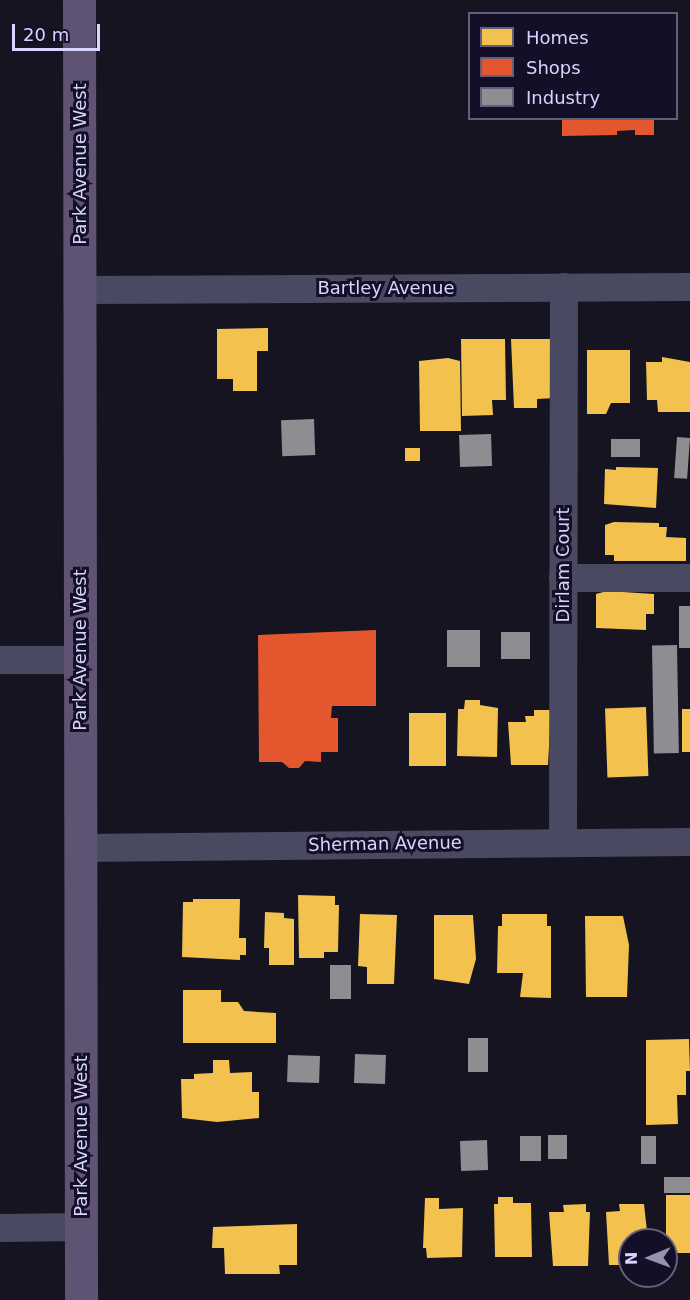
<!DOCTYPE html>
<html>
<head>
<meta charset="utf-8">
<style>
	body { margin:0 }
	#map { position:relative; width:690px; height:1300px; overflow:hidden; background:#161421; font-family:"DejaVu Sans",sans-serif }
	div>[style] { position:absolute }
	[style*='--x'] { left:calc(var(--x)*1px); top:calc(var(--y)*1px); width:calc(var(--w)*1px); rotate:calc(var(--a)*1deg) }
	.homes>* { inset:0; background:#f2c14e; transform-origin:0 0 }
	.shops>* { inset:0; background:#e4572e }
	.industry>* { inset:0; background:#8d8d92; transform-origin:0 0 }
	.minor>* { height:28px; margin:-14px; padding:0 14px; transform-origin:14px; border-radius:14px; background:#4a4962 }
	.primary>* { height:33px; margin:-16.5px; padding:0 16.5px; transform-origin:16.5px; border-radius:16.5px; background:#5e5373 }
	span { translate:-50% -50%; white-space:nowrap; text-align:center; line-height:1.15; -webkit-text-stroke:6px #130f26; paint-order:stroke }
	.street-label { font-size:18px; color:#d9d4ff }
	.legend { position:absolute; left:468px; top:12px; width:210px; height:108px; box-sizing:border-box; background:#130f26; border:2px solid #625e7d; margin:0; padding:8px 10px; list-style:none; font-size:18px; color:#d9d4ff }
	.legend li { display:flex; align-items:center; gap:12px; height:30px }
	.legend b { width:30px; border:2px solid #625e7d }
	.north { position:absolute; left:618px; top:1228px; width:60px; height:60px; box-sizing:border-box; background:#130f26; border:2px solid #625e7d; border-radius:50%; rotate:269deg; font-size:16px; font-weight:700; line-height:24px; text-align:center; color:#d9d4ff }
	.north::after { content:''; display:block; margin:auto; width:21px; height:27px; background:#9591b1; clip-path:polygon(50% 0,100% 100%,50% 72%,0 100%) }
	.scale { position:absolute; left:12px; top:24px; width:88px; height:27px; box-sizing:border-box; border:3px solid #d9d4ff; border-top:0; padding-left:8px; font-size:18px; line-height:21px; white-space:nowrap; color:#d9d4ff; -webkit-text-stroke:4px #130f26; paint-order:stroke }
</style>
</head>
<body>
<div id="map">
	<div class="homes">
		<div style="clip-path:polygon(268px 328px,268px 351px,257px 351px,257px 391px,233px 391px,233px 379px,217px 379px,217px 329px)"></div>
		<div style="clip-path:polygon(461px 339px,505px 339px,506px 400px,492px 400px,493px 415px,462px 416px)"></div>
		<div style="clip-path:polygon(511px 339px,555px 339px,556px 398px,537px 399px,537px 408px,514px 408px)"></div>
		<div style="clip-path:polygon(587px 350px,630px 350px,630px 403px,611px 403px,606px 414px,587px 414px)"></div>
		<div style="clip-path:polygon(662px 357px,690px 362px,690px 412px,658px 412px,657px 400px,647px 400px,646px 362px,662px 362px)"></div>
		<div style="clip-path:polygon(448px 358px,460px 361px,461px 431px,420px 431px,419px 361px)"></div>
		<div style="left:405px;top:448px;width:15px;height:13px"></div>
		<div style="clip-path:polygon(616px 467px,658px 468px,656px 508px,604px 504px,605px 469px,616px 470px)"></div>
		<div style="clip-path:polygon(614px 522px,659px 523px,659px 527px,667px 527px,666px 537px,686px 538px,686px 561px,614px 561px,614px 555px,605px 555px,605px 525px)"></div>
		<div style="clip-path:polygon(607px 591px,654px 594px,654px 614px,646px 614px,646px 630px,596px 628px,596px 594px)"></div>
		<div style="clip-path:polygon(465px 700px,480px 700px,480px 705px,498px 708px,497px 757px,457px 756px,458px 709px,464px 709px)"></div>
		<div style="left:646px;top:707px;width:69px;height:41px;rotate:88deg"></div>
		<div style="left:682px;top:709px;width:8px;height:43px"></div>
		<div style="clip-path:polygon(534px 710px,551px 710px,548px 765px,511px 765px,508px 722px,526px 722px,525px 716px,534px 716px)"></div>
		<div style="left:409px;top:713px;width:37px;height:53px"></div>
		<div style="clip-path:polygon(298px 895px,335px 896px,335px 905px,339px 905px,338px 952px,324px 952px,324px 958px,299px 958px)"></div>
		<div style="clip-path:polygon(193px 899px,240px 899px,239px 938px,246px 938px,246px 955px,240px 955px,240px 960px,182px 957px,183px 902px,193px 902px)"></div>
		<div style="clip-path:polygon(265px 912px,284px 913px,284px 918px,294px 919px,294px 965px,269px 965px,269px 948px,264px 948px)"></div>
		<div style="clip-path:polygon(360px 914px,397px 915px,394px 984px,367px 984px,367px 967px,358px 966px)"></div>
		<div style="clip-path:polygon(502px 914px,547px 914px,547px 926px,551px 926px,551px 998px,520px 997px,523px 973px,497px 973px,498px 926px,502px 926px)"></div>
		<div style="clip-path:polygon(434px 915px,473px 915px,476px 959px,469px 984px,434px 979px)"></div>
		<div style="clip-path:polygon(585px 916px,623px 916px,629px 945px,627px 997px,586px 997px)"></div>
		<div style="clip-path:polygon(183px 990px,221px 990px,221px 1002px,238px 1002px,244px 1011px,276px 1013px,276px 1043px,183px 1043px)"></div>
		<div style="clip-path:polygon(689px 1039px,690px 1071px,686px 1071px,686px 1095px,677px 1095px,678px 1124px,646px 1125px,646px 1040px)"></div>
		<div style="clip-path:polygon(213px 1060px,229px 1060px,230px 1073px,252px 1072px,252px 1092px,259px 1092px,259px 1118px,217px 1122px,182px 1118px,181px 1079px,194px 1079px,194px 1074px,213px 1073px)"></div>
		<div style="left:666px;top:1195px;width:24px;height:58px"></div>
		<div style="clip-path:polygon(498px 1197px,513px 1197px,513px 1203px,531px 1203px,532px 1257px,495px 1257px,494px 1204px,498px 1204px)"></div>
		<div style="clip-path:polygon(425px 1198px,439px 1198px,439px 1209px,463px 1208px,462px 1257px,427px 1258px,426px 1248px,423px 1248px)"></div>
		<div style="clip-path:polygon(586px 1204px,586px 1212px,590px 1212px,588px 1266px,553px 1266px,549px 1212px,564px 1212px,563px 1205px)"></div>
		<div style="clip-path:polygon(619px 1204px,644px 1204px,648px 1240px,630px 1240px,630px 1265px,609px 1265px,606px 1212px,620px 1211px)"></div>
		<div style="clip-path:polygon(297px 1224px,297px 1265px,279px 1265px,280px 1274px,225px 1274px,224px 1248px,212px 1248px,213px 1227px)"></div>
	</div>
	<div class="shops">
		<div style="clip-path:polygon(562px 118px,654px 118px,654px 135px,635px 135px,635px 130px,617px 131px,617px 135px,562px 136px)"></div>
		<div style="clip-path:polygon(376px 630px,376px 706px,332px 706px,331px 718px,338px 718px,338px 752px,321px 752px,321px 762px,305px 761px,299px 768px,289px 768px,282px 762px,259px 762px,258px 635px)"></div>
	</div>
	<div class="industry">
		<div style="left:314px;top:419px;width:36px;height:33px;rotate:88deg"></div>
		<div style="left:491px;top:434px;width:32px;height:32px;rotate:88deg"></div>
		<div style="left:677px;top:437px;width:13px;height:41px;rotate:4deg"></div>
		<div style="left:640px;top:439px;width:18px;height:29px;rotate:90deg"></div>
		<div style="left:679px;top:606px;width:11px;height:42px"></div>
		<div style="left:447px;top:630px;width:33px;height:37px"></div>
		<div style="left:501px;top:632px;width:29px;height:27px"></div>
		<div style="left:677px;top:645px;width:108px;height:25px;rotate:89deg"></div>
		<div style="left:330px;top:965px;width:21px;height:34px"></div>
		<div style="left:468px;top:1038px;width:20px;height:34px"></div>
		<div style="left:355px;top:1054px;width:31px;height:29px;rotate:2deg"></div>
		<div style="left:288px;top:1055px;width:32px;height:27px;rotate:2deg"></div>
		<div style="left:548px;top:1135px;width:19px;height:24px"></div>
		<div style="left:520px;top:1136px;width:21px;height:25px"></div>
		<div style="left:641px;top:1136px;width:15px;height:28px"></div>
		<div style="left:487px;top:1140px;width:30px;height:27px;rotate:88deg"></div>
		<div style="left:690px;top:1177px;width:16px;height:26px;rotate:90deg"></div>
	</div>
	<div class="minor">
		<div style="--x:81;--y:290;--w:609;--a:-0.28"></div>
		<div style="--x:563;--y:578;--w:127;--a:0"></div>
		<div style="--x:0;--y:660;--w:80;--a:0"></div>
		<div style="--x:563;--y:843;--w:556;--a:-89.9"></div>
		<div style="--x:80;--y:848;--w:610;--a:-0.56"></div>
		<div style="--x:0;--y:1228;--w:81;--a:-0.7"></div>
	</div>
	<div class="primary">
		<div style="--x:79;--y:0;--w:1300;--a:89.91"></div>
	</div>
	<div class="street-label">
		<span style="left:80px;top:164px;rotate:-90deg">Park Avenue West</span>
		<span style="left:386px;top:288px">Bartley Avenue</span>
		<span style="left:563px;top:565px;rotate:-90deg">Dirlam Court</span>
		<span style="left:80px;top:650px;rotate:-90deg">Park Avenue West</span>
		<span style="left:385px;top:844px;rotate:-1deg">Sherman Avenue</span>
		<span style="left:81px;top:1136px;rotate:-90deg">Park Avenue West</span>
	</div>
	<ul class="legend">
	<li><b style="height:16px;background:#f2c14e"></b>Homes</li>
	<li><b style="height:16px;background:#e4572e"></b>Shops</li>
	<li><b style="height:16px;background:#8d8d92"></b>Industry</li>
	</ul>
	<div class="north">N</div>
	<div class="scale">20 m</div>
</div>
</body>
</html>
